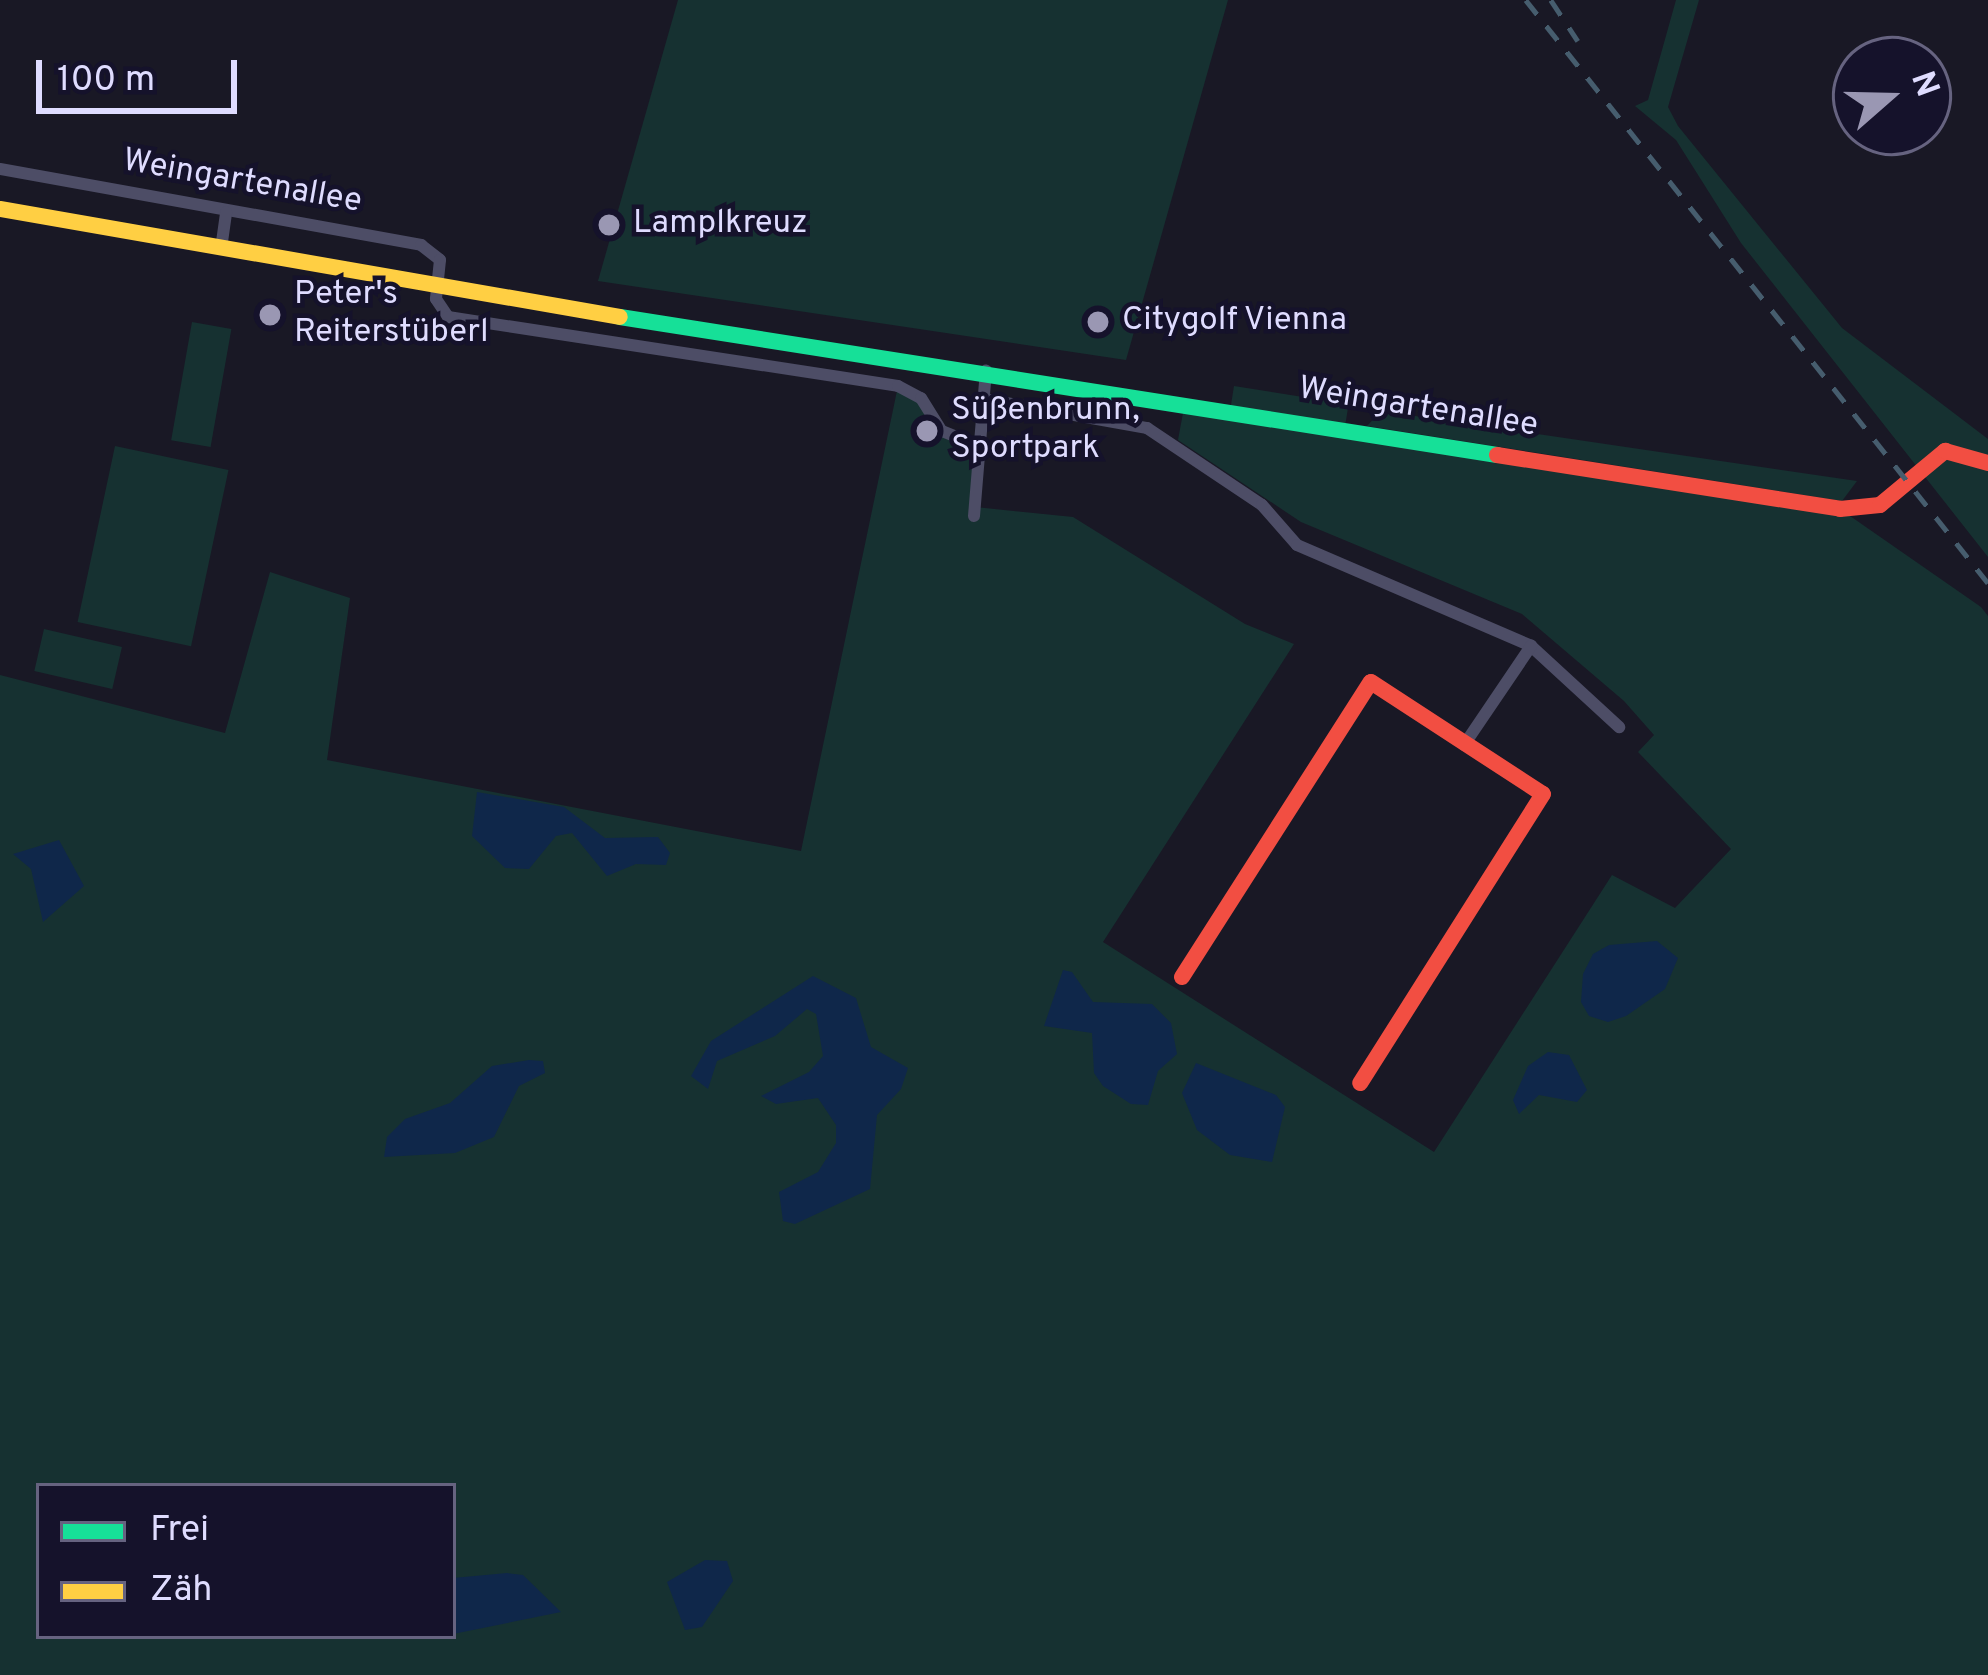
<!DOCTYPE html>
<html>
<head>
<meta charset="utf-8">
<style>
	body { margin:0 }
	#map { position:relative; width:1988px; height:1675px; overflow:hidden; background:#191825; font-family:Overpass,sans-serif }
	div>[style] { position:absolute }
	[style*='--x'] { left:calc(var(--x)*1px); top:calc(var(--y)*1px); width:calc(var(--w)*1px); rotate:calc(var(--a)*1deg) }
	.green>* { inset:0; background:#163131; transform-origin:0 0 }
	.water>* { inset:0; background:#0f274a }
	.street>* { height:12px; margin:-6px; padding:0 6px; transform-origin:6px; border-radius:6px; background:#4d4d66 }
	.fast>* { height:16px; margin:-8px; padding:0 8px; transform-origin:8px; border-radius:8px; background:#16e098 }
	.slow>* { height:16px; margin:-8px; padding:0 8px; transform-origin:8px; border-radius:8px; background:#ffcf43 }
	.jam>* { height:16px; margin:-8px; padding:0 8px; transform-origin:8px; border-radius:8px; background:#f24e42 }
	.rail>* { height:4.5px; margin-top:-2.25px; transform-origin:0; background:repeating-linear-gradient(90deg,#465d6e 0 18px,transparent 0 33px) }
	.dots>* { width:33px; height:33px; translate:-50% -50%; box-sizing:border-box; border:6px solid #15122b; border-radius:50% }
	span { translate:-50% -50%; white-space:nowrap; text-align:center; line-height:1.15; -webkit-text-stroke:9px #15122b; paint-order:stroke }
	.street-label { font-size:33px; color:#dfdcff }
	.poi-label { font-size:33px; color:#dfdcff }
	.left { translate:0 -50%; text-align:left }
	.legend { position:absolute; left:36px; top:1483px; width:420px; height:156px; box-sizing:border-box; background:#15122b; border:3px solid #666380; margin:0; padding:15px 21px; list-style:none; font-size:36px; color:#dfdcff }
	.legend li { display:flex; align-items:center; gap:24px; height:60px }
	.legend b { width:60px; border:3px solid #666380 }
	.north { position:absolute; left:1832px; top:36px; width:120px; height:120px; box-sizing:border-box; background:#15122b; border:3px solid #666380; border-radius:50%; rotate:70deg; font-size:33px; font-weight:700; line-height:48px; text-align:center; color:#dfdcff }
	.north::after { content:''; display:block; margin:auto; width:42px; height:54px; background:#9a97b3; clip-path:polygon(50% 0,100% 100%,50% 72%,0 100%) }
	.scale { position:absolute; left:36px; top:60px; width:201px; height:54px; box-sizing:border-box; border:6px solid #dfdcff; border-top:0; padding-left:15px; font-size:36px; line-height:42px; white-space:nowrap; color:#dfdcff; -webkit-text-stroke:9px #15122b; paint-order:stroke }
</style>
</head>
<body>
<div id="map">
	<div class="green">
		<div style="clip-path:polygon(678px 0,1228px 0,1126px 360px,598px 281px)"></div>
		<div style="clip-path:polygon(1676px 0,1699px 0,1668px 107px,1678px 126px,1842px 328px,1988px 439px,1988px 557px,1741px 243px,1676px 140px,1635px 106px,1648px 100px)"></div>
		<div style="left:192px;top:322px;width:40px;height:120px;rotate:10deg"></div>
		<div style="clip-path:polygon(evenodd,898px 386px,912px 390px,936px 425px,977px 445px,975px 507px,1073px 517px,1245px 624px,1294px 644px,1103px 942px,1434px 1152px,1612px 875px,1675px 908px,1731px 849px,1638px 752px,1654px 735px,1624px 701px,1522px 614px,1301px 522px,1178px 440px,1185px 402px,1840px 509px,1981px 607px,1988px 616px,1988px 1675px,0 1675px,0 675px,225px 733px,270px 572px,350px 598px,327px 760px,801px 851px,898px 386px,39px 1486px,453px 1486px,453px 1636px,39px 1636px,39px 1486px)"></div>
		<div style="left:1234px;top:386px;width:116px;height:20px;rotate:9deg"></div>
		<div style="clip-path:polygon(1381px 411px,1857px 481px,1842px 501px,1367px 426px)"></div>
		<div style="left:115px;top:446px;width:116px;height:180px;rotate:12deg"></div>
		<div style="left:44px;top:629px;width:80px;height:43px;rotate:13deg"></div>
	</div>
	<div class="water">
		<div style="clip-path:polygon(477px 792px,564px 807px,605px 838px,658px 837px,670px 853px,666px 865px,636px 864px,607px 876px,572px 833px,556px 836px,529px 869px,505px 868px,472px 836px)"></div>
		<div style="clip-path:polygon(59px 840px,84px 886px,43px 922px,31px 869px,13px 854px)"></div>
		<div style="clip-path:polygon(1657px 941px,1678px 958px,1665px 989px,1626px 1016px,1608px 1022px,1589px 1016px,1581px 1002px,1583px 974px,1593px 954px,1609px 945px)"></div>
		<div style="clip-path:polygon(1063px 970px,1072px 972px,1093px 1002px,1152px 1004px,1171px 1023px,1177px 1054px,1158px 1071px,1148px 1105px,1131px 1104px,1103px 1086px,1094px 1073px,1092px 1033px,1044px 1026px)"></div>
		<div style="clip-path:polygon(813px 976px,856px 998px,871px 1047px,908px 1068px,901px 1089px,877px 1115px,870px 1189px,795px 1224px,783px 1221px,779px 1192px,818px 1172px,836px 1143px,836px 1125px,818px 1098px,776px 1104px,761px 1096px,809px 1072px,823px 1056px,816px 1014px,807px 1009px,775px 1036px,717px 1061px,708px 1089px,691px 1076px,711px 1041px)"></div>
		<div style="clip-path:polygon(1548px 1052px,1569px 1055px,1587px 1090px,1577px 1102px,1539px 1095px,1519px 1114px,1513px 1100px,1528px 1066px)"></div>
		<div style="clip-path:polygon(529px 1060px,543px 1061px,545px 1073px,519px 1086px,494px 1137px,455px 1153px,384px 1157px,387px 1137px,405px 1119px,450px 1103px,492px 1066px)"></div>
		<div style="clip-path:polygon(1196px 1063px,1276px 1095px,1285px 1107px,1272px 1162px,1230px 1155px,1197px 1130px,1182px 1093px)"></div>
		<div style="clip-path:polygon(705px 1560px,727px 1561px,733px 1581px,702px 1627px,685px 1630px,667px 1582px)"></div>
		<div style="clip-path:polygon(507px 1573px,523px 1575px,561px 1612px,453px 1634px,453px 1578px)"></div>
	</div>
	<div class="street">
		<div style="--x:0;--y:169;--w:428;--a:10.2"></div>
		<div style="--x:421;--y:245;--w:24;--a:38"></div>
		<div style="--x:440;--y:260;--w:39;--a:96"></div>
		<div style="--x:436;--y:299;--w:22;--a:56"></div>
		<div style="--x:448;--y:317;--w:455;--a:8.7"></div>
		<div style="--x:898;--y:386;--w:26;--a:28"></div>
		<div style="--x:921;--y:398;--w:39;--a:58"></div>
		<div style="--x:942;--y:431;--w:38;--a:22"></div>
		<div style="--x:221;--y:249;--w:37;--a:-82"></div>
		<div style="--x:984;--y:399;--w:166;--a:10.1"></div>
		<div style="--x:1147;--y:428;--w:138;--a:33.8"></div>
		<div style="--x:1262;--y:505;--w:53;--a:48.8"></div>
		<div style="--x:1297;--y:545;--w:255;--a:23.3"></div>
		<div style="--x:1531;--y:646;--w:120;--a:42.6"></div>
		<div style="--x:974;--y:516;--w:146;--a:-85.3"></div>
		<div style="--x:1464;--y:745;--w:120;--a:-55.9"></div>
	</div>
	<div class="fast">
		<div style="--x:620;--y:317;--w:888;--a:8.94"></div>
	</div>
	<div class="slow">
		<div style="--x:0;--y:209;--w:629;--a:9.88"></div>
	</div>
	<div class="jam">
		<div style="--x:1497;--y:455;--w:347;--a:8.9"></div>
		<div style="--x:1840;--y:509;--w:40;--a:-5.7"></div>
		<div style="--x:1880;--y:505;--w:85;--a:-39.7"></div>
		<div style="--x:1945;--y:451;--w:45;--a:15.6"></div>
		<div style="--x:1182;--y:977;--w:350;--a:-57.4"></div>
		<div style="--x:1371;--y:682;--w:205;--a:33.1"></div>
		<div style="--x:1543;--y:794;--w:342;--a:122.3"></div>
	</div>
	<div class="rail">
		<div style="--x:1526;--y:0;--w:744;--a:51.6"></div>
		<div style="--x:1551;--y:0;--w:49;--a:56.6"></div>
	</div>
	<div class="dots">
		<div style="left:609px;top:225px;background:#9a97b3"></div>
		<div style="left:270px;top:315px;background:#9a97b3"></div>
		<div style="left:1098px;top:322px;background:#9a97b3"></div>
		<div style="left:927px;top:431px;background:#9a97b3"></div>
	</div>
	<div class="street-label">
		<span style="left:242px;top:183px;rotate:10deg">Weingartenallee</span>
		<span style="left:1418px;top:409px;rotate:9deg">Weingartenallee</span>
	</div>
	<div class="poi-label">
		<span class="left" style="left:633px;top:225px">Lamplkreuz</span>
		<span class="left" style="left:294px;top:315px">Peter's<br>Reiterstüberl</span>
		<span class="left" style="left:1122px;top:322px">Citygolf Vienna</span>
		<span class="left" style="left:951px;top:431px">Süßenbrunn,<br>Sportpark</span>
	</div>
	<ul class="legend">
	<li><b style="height:15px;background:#16e098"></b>Frei</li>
	<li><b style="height:15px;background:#ffcf43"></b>Zäh</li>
	</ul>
	<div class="north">N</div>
	<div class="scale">100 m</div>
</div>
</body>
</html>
